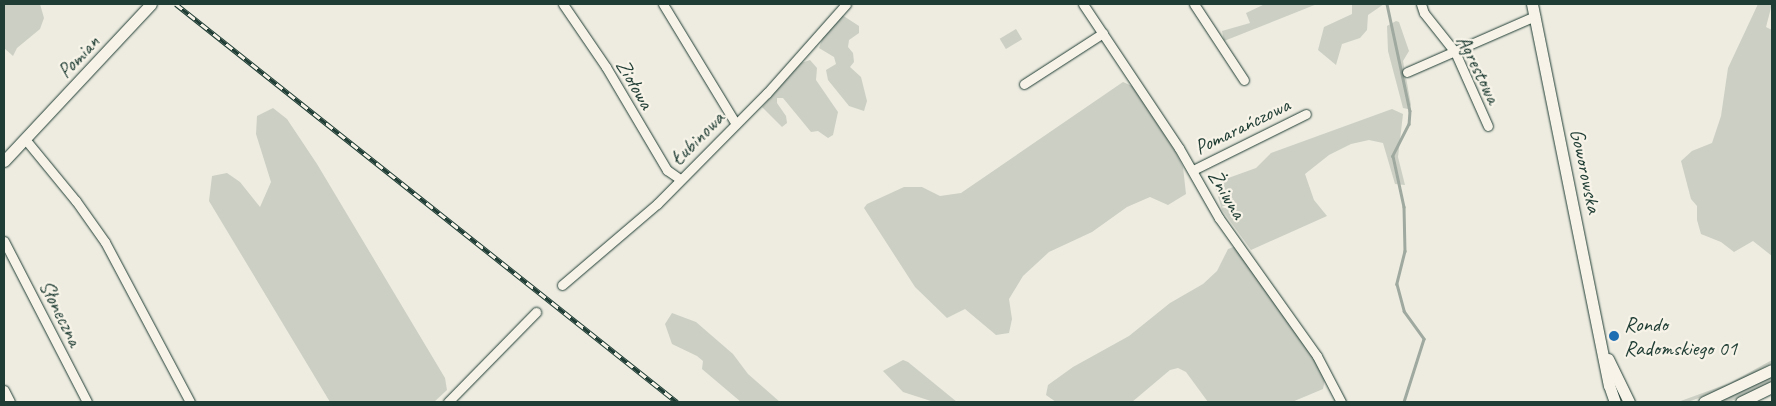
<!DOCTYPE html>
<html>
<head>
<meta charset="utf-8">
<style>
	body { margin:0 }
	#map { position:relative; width:1776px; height:406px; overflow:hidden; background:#eeece1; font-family:Caveat,sans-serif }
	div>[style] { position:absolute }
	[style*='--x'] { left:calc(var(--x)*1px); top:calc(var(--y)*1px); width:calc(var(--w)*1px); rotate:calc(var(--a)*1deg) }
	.green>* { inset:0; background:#cccfc4; transform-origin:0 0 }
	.stream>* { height:2.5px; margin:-1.25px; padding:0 1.25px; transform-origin:1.25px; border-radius:1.25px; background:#9fa99f }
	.roads { filter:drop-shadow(0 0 1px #1f3d34) drop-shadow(0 0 1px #1f3d34) }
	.street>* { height:9px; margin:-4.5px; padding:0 4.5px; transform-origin:4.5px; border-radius:4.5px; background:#f7f3e8 }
	.secondary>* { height:11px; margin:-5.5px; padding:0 5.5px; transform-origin:5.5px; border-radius:5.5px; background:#f7f3e8 }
	.rail>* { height:4.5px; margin-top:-2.25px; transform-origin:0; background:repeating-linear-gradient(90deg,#f7f3e8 0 8px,#1f3d34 0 16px); box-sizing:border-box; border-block:1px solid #1f3d34 }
	.dots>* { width:14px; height:14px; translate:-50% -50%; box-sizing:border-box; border:2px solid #f7f3e8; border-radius:50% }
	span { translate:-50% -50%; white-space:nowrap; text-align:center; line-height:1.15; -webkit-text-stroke:4.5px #f7f3e8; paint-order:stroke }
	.street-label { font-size:21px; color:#1f3d34 }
	.poi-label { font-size:21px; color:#1f3d34 }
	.left { translate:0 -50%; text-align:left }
	.frame { position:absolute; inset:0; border:5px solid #1f3d34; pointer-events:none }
</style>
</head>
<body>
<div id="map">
	<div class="green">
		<div style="clip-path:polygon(4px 4px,40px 4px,44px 18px,40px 29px,17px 48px,13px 56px,4px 48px)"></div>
		<div style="clip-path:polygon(1265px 4px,1317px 4px,1224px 41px,1222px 31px,1250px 23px,1246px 13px)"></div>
		<div style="clip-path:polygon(1352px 4px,1384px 4px,1368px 15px,1367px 30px,1360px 38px,1342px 44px,1336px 65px,1318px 50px,1324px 27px,1352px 14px)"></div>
		<div style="clip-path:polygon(1758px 4px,1772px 4px,1766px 27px,1772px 30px,1772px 256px,1753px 241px,1734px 252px,1721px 242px,1701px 234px,1697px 220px,1697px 206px,1691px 199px,1681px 161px,1692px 151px,1712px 143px,1721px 116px,1728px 68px)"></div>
		<div style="clip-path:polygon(842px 15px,859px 26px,859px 33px,849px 40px,848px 47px,853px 53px,854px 62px,850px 67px,861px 77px,867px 101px,864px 111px,849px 106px,828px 80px,826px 70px,836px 64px,834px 57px,819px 48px,824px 34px)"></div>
		<div style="clip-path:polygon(1396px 21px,1399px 22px,1409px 51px,1403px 61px,1411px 105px,1408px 109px,1403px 108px,1388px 51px,1387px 26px)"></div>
		<div style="left:1016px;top:29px;width:12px;height:19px;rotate:59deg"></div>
		<div style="clip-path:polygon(810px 60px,817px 68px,816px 80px,838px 112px,833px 135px,828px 138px,818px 131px,811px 132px,783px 98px,777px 98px,777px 103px,786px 116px,787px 123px,782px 127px,762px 107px,801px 63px)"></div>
		<div style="clip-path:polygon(1123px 82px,1132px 86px,1175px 151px,1183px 167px,1186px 194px,1168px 205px,1150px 197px,1127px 207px,1092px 232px,1049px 252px,1023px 276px,1009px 299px,1012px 319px,1009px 333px,996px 335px,965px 309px,947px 318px,915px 287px,864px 208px,867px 204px,904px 187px,922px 187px,940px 196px,961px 193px)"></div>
		<div style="clip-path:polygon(273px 108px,287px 119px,317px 164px,445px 378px,447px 390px,434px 402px,330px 402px,209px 201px,212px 176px,227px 173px,240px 182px,260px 207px,271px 182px,256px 134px,257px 116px)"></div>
		<div style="clip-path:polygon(1392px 109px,1403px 114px,1398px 157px,1405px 185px,1395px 184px,1383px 143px,1369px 140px,1351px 144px,1329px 155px,1305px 174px,1314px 200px,1327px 216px,1251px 250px,1222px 210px,1215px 186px,1220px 181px,1256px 168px,1271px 153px)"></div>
		<div style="clip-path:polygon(1236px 246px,1314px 358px,1325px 379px,1323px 389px,1292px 402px,1208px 402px,1186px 372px,1178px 368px,1170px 370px,1132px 402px,1056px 402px,1046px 395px,1048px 385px,1073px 367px,1129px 336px,1170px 303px,1203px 284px,1217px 271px,1228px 249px)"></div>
		<div style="clip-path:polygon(672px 313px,696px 322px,733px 354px,748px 374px,780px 402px,741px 402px,702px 369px,703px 361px,697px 356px,672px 344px,665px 324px)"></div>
		<div style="clip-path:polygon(903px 360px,908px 362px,957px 402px,934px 402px,903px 392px,883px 371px)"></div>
		<div style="clip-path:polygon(1772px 360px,1772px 363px,1731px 386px,1688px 402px,1678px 402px,1730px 383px)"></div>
		<div style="clip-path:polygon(1772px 375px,1772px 382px,1763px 388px,1729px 402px,1717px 402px)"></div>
	</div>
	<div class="stream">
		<div style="--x:1387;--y:4;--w:109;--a:77.9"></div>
		<div style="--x:1410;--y:111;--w:13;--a:94"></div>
		<div style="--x:1409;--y:124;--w:36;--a:117"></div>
		<div style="--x:1393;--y:156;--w:52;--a:77.8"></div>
		<div style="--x:1404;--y:207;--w:44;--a:88.7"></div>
		<div style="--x:1405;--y:251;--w:34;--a:104"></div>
		<div style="--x:1397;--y:284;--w:28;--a:75"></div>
		<div style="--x:1404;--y:311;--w:34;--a:54"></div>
		<div style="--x:1424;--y:339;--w:66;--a:107.6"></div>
	</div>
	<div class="roads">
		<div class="street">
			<div style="--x:563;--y:4;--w:76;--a:55.7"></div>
			<div style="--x:606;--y:67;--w:120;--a:59.4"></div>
			<div style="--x:667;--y:170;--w:16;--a:35"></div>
			<div style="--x:663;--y:4;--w:140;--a:58.7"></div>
			<div style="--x:1083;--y:4;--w:173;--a:56.3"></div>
			<div style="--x:1179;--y:148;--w:81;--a:60.3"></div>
			<div style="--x:1219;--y:218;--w:169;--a:54.6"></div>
			<div style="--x:1317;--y:356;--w:52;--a:62.4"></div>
			<div style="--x:1194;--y:4;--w:91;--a:56.7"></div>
			<div style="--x:1421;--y:4;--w:9;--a:72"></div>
			<div style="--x:1424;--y:13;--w:50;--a:51.5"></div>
			<div style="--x:1455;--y:52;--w:81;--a:66"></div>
			<div style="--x:1407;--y:72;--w:140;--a:-23.6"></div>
			<div style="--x:1024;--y:84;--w:94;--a:-32.8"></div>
			<div style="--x:25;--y:139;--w:80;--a:50.6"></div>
			<div style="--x:76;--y:201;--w:50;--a:54.7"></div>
			<div style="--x:105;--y:242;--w:181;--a:62"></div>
			<div style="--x:1193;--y:170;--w:126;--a:-26.4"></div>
			<div style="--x:4;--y:241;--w:181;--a:62.7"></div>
			<div style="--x:562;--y:285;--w:125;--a:-40.5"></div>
			<div style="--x:657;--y:204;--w:156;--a:-45.3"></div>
			<div style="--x:767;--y:93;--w:119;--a:-48.4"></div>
			<div style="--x:4;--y:390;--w:13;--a:63"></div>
			<div style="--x:448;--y:402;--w:126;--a:-45.6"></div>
		</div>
		<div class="secondary">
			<div style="--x:1532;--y:4;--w:389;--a:78.6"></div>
			<div style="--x:1609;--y:385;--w:18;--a:71"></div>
			<div style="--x:4;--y:161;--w:215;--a:-46.9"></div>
			<div style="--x:1608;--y:359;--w:48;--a:64"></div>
			<div style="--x:1704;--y:402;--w:75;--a:-25.2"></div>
			<div style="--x:1741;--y:402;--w:34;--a:-26"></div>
		</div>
	</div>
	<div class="rail">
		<div style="--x:176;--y:4;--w:640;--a:38.46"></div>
	</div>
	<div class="dots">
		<div style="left:1614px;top:336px;background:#1f6fb2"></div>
	</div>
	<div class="street-label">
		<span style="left:78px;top:56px;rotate:-47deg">Pomian</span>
		<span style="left:1479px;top:69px;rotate:63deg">Agrestowa</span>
		<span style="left:635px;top:84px;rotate:60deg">Ziołowa</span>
		<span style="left:1242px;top:126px;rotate:-26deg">Pomarańczowa</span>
		<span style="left:697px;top:138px;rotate:-45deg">Łubinowa</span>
		<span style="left:1586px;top:171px;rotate:78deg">Goworowska</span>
		<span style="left:1227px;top:194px;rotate:59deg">Żniwna</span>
		<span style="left:61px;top:313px;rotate:63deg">Słoneczna</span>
	</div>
	<div class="poi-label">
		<span class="left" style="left:1624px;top:336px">Rondo<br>Radomskiego 01</span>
	</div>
	<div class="frame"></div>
</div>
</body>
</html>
